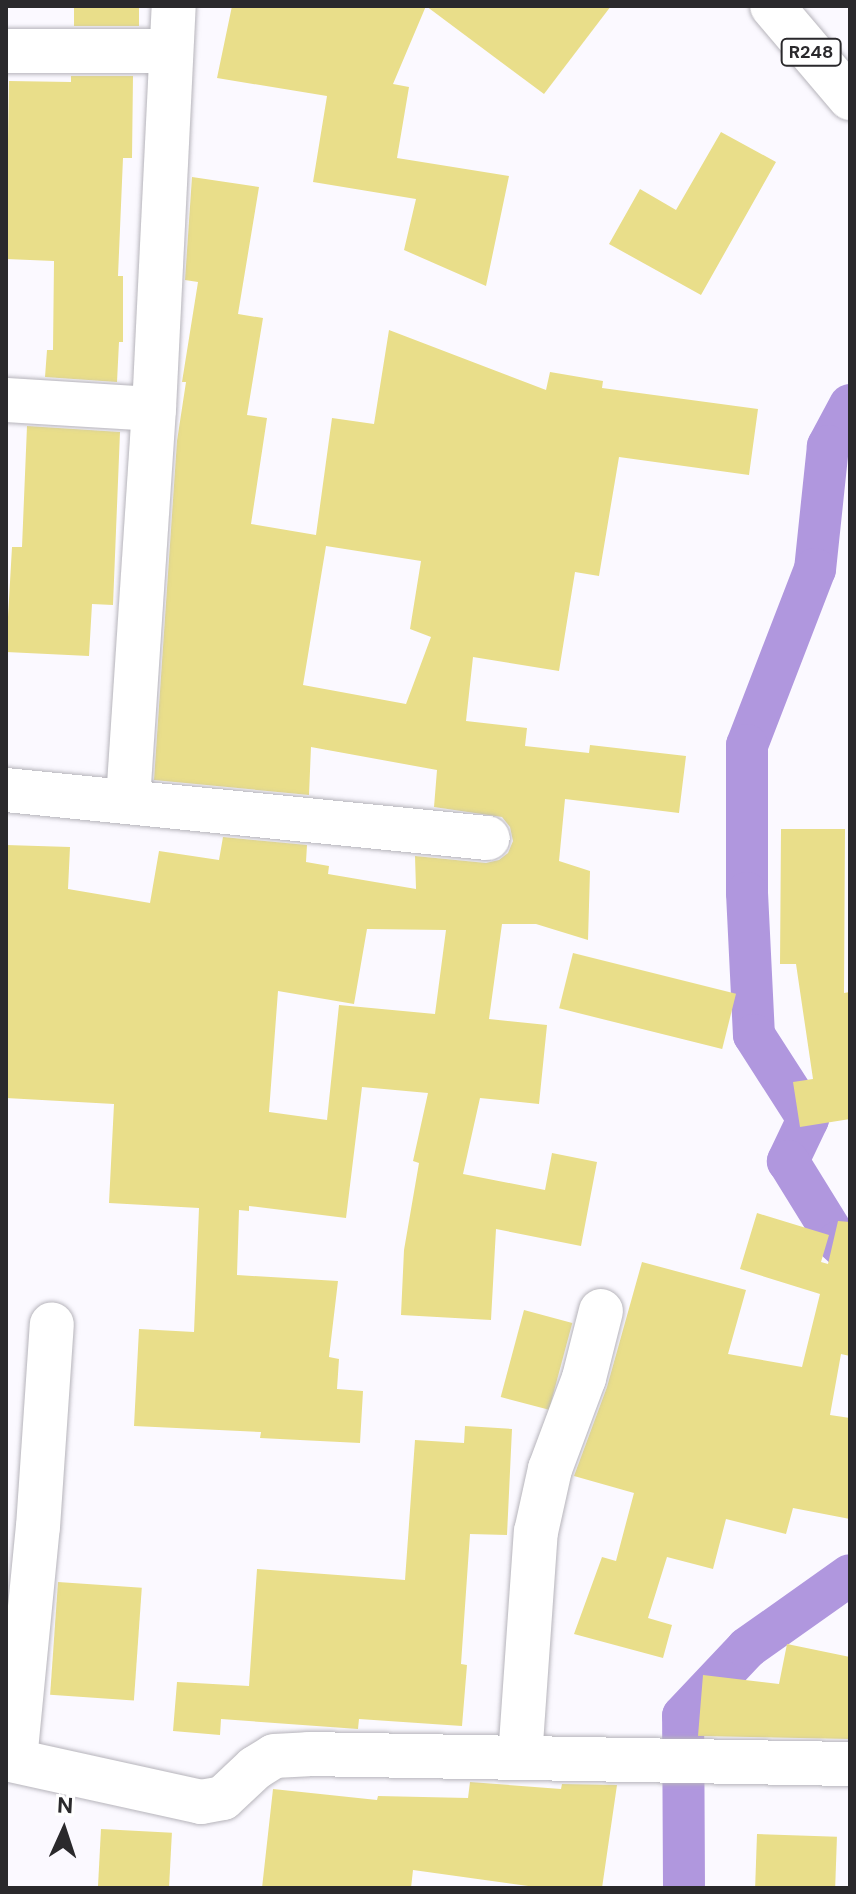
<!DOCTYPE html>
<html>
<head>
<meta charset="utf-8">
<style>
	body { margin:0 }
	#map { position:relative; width:856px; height:1894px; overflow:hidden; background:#fbf9ff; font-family:"DM Sans",sans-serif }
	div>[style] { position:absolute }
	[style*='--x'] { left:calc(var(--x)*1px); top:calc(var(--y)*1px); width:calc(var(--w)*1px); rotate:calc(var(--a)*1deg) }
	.canal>* { height:42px; margin:-21px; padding:0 21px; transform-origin:21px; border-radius:21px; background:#b097de }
	.building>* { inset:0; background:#e9de8a; transform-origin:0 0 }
	.roads { filter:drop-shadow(0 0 2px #b6b4bb) drop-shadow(0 0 2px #b6b4bb) }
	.minor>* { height:44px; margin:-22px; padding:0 22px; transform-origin:22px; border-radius:22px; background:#fff }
	.major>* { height:44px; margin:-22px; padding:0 22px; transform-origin:22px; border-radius:22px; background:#fff }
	span { translate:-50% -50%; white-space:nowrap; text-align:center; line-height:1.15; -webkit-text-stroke:8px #fff; paint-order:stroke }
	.shield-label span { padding:2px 6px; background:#fff; border:2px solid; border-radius:6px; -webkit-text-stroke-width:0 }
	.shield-label { font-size:18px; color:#2a292c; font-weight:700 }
	.frame { position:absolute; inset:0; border:8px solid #2a292c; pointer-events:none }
	.north { position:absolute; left:24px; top:1790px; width:80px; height:80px; -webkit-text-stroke:6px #fff; paint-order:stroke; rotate:3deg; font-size:22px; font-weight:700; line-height:32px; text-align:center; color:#2a292c }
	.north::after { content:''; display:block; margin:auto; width:28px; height:36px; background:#2a292c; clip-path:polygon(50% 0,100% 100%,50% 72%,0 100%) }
</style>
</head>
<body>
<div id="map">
	<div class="canal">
		<div style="--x:850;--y:405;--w:47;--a:118.2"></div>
		<div style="--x:828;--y:446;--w:124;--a:96"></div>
		<div style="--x:815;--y:569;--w:189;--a:111.1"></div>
		<div style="--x:747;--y:745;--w:148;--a:90"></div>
		<div style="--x:747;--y:893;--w:142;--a:87.2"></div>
		<div style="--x:754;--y:1035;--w:100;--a:57.3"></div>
		<div style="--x:808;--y:1119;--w:47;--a:115.5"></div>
		<div style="--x:788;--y:1161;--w:95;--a:58.3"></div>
		<div style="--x:838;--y:1242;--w:16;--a:43"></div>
		<div style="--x:684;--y:1888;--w:172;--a:-90.3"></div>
		<div style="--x:683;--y:1716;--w:93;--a:-46.7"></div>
		<div style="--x:747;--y:1648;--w:126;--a:-35.3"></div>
	</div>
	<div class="building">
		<div style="left:74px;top:6px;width:65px;height:20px"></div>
		<div style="clip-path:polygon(232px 6px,426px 6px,393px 84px,409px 87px,397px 158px,509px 176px,486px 286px,404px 250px,416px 199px,313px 182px,327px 96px,217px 78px)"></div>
		<div style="clip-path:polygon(426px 6px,611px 6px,544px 94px)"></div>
		<div style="clip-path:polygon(71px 76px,133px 76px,132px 158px,123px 158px,118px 276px,123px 276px,123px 342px,119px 342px,117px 382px,45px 377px,47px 350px,53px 350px,54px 261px,6px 259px,9px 81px,71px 82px)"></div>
		<div style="clip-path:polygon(721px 132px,776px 162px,701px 295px,609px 244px,640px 189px,676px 210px)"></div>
		<div style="clip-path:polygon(evenodd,192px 177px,259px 187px,238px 314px,263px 318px,247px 415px,267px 418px,251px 524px,316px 535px,332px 418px,374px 424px,389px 330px,546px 390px,550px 372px,603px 381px,602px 388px,758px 409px,749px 475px,619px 457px,599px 576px,575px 572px,559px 671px,473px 657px,466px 721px,527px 728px,525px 746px,589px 753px,590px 745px,686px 756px,679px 813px,565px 799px,559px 861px,590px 871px,588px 940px,536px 924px,502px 924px,489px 1019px,547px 1025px,539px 1104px,480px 1098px,463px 1174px,545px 1190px,552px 1153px,597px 1162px,581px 1246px,496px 1229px,491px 1320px,401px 1315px,404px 1250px,419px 1163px,413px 1161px,428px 1093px,362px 1087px,346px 1218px,249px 1206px,249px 1211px,239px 1210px,237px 1275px,338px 1281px,329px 1357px,339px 1359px,337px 1389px,363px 1391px,360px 1443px,260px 1438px,261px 1432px,134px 1426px,139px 1329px,194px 1332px,199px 1208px,109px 1203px,114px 1104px,6px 1098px,6px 845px,70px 847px,68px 889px,150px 903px,159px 851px,219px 860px,223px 837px,307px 845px,306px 862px,329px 866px,328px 874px,416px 889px,415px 856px,486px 863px,499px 860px,508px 853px,513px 841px,510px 827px,502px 817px,434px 807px,437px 770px,311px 747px,309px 795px,154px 780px,177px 441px,186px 382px,182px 382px,198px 282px,185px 280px,192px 177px,326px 546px,421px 561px,410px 629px,431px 637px,406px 704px,303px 685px,326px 546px,192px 177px,367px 929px,446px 930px,435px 1014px,339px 1005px,327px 1120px,269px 1112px,278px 991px,354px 1004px,367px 929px)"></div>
		<div style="clip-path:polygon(27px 426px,120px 432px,113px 605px,92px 604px,89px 656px,6px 652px,12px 547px,22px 547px)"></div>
		<div style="clip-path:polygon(781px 829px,845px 829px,844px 993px,850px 992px,850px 1119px,800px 1127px,793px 1082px,813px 1079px,796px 964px,780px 964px)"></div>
		<div style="left:573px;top:953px;width:168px;height:57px;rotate:14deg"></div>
		<div style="clip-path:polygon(757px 1213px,829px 1235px,821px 1262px,828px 1264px,838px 1221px,850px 1222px,850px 1356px,841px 1354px,830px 1415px,850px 1418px,850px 1519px,793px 1508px,786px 1534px,726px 1519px,713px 1569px,667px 1557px,648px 1618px,672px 1625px,663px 1658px,574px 1634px,602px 1557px,616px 1561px,634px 1493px,574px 1476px,607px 1387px,642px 1262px,746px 1290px,728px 1354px,802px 1367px,820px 1294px,740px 1269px)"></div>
		<div style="left:524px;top:1310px;width:50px;height:90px;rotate:15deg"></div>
		<div style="clip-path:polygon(465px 1426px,512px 1429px,507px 1535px,470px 1534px,461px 1664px,467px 1665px,462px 1726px,359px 1719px,358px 1729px,221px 1719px,220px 1735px,173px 1731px,177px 1682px,249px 1686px,257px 1569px,405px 1580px,415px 1440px,464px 1443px)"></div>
		<div style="left:58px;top:1582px;width:84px;height:113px;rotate:4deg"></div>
		<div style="clip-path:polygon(787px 1644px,850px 1657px,850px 1739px,698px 1736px,703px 1675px,779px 1684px)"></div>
		<div style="clip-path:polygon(470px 1782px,561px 1789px,562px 1784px,617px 1785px,602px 1888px,543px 1888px,413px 1870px,411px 1888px,262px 1888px,273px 1789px,377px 1800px,378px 1796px,468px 1798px)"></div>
		<div style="left:101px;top:1829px;width:71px;height:59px;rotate:3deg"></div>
		<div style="left:757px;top:1834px;width:80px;height:54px;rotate:2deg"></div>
	</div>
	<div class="roads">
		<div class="minor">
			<div style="--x:6;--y:51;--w:165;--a:0"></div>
			<div style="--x:6;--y:400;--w:148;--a:3.5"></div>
			<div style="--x:6;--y:790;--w:484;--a:5.7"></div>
			<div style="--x:128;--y:800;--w:392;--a:-86.2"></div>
			<div style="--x:154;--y:409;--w:403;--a:-87.2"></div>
			<div style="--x:520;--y:1758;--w:227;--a:-86"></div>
			<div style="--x:536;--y:1532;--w:65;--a:-77.5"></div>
			<div style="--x:550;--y:1469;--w:97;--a:-69.5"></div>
			<div style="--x:584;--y:1378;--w:69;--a:-75.8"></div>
			<div style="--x:6;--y:1759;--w:200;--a:12.4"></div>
			<div style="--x:201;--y:1802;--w:22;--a:-10"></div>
			<div style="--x:223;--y:1798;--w:44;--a:-43.2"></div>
			<div style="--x:255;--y:1768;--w:22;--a:-32"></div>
			<div style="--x:274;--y:1756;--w:34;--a:-3"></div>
			<div style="--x:308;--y:1754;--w:542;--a:1.06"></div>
			<div style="--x:15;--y:1760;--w:234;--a:-84.4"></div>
			<div style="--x:38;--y:1527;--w:203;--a:-86.1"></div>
		</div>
		<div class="major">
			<div style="--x:772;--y:6;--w:121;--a:49.7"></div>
		</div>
	</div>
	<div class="shield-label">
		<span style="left:811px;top:52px">R248</span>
	</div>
	<div class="frame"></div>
	<div class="north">N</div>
</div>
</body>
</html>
